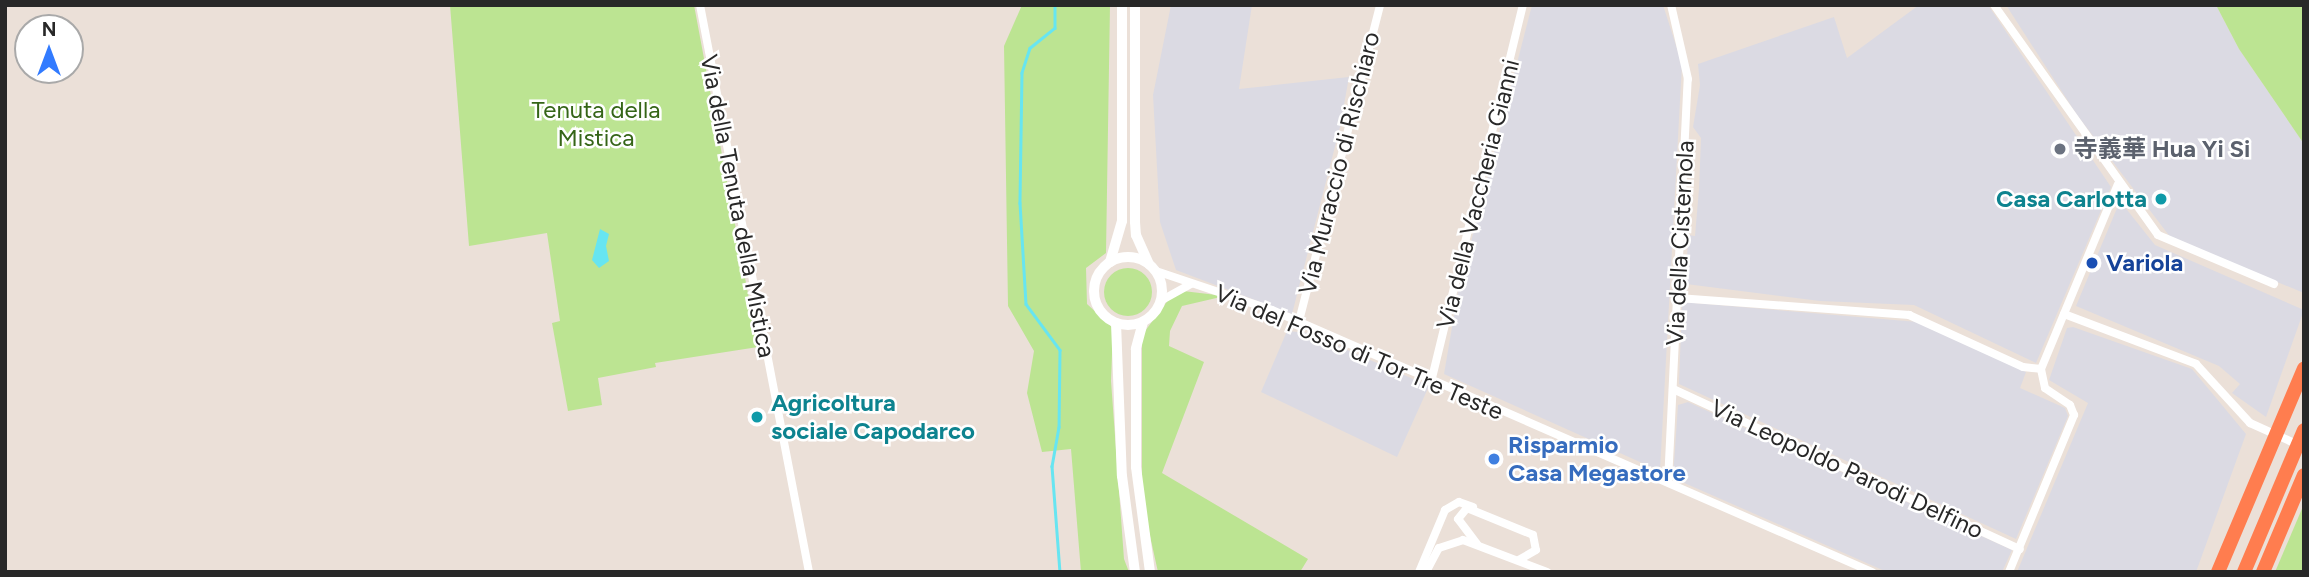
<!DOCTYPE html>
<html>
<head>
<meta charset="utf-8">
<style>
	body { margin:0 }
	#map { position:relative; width:2309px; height:577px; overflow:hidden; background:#ebe0d8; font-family:Figtree,"Noto Sans SC",sans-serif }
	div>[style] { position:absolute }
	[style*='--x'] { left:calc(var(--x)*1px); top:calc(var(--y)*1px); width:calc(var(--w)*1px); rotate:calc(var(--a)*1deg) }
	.industrial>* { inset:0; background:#dbdae3 }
	.green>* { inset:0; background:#bce492 }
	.round { border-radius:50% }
	.water>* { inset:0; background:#67e5f1 }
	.stream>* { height:2.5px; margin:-1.25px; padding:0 1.25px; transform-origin:1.25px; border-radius:1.25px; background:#67e5f1 }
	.minor>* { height:8px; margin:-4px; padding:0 4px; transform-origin:4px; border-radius:4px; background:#fff }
	.secondary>* { height:10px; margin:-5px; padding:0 5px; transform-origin:5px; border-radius:5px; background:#fff }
	.secondary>.ring { margin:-5px; padding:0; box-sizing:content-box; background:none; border:10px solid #fff; border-radius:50% }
	.motorway>* { height:14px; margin:-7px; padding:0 7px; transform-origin:7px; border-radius:7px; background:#ff7d4f }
	.dots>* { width:19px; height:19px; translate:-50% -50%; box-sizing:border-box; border:4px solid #fff; border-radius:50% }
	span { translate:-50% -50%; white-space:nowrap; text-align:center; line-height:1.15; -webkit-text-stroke:5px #fff; paint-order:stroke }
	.park-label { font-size:24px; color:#356517 }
	.worship-label { font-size:24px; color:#5b616d; font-weight:700 }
	.left { translate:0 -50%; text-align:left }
	.street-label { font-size:24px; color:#282828 }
	.culture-label { font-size:24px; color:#0d838f; font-weight:700 }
	.right { translate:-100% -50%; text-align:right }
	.transit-label { font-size:24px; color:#164399; font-weight:700 }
	.shop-label { font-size:24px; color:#366cbe; font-weight:700 }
	.frame { position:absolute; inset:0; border:7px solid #282828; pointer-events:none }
	.north { position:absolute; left:14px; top:14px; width:70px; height:70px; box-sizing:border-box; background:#fff; border:2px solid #a9a9a9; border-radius:50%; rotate:0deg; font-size:19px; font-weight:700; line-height:28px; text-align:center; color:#282828 }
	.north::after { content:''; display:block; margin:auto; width:24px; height:32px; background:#327bff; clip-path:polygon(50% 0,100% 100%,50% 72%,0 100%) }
</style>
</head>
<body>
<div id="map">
	<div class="industrial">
		<div style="clip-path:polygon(1171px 5px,1252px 5px,1239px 89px,1349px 77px,1340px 127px,1292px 314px,1176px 270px,1160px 222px,1153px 95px)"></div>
		<div style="clip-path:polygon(1532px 5px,1663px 5px,1682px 64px,1660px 471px,1444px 374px,1458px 292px)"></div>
		<div style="clip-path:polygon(1919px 5px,1988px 5px,2111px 187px,2036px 363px,1914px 305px,1820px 301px,1686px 284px,1688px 235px,1695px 236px,1699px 189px,1701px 138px,1693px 127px,1700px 85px,1698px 64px,1834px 17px,1847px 58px)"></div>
		<div style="clip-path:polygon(2006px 5px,2216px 5px,2239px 49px,2304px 144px,2304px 293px,2171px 238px,2077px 115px)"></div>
		<div style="clip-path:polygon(2120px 201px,2155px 245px,2304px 310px,2266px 417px,2232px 393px,2240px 384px,2219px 366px,2076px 306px)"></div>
		<div style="clip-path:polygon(1682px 302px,1918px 322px,2026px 372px,2020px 388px,2065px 408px,2068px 416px,2016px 539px,1679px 384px)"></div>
		<div style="clip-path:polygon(2073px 327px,2192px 369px,2246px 434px,2196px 572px,2017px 572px,2088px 403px,2049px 380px,2067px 328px)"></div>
		<div style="clip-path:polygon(1287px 331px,1309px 333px,1429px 386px,1397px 457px,1261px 392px)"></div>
		<div style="clip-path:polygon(1688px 402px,2012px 550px,2002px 572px,1887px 572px,1673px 478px,1678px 405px)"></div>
	</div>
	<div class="green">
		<div style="clip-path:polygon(450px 5px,694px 5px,758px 347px,655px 363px,656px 367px,598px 378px,602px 405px,568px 411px,552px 323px,560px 321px,547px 233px,469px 246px)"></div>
		<div style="clip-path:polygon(1022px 5px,1110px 5px,1106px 253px,1086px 268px,1087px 304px,1113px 328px,1111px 381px,1124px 559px,1129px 572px,1081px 572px,1071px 449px,1042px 452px,1027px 393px,1034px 351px,1008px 306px,1004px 46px)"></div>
		<div style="clip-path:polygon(2216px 5px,2304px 5px,2304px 144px,2239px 49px)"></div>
		<div class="round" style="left:1104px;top:268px;width:48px;height:48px"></div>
		<div style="clip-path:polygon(1183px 291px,1225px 296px,1182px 306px,1170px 331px,1169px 346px,1204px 362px,1162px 473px,1308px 559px,1300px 572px,1158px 572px,1142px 500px,1142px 335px,1169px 299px)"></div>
		<div style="clip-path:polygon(2304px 504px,2304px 572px,2275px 572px)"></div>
	</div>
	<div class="water">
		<div style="clip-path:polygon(600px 229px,609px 234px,606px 246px,609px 261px,599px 268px,592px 260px)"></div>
	</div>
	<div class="stream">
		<div style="--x:1055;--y:5;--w:23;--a:90"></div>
		<div style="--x:1055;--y:28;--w:32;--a:141"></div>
		<div style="--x:1030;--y:48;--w:26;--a:108"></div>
		<div style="--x:1022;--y:73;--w:130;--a:90.9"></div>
		<div style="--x:1020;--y:203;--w:101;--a:86.6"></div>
		<div style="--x:1026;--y:304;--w:57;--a:53.5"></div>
		<div style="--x:1060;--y:350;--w:77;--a:90.7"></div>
		<div style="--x:1059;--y:427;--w:40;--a:100"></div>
		<div style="--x:1052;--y:466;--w:106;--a:85.7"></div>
	</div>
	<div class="minor">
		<div style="--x:700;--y:5;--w:577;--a:79.12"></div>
		<div style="--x:1994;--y:5;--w:282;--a:54.5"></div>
		<div style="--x:2158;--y:235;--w:126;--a:22.9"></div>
		<div style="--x:1156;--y:271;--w:122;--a:18.6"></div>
		<div style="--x:1272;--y:310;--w:655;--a:23.59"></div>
		<div style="--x:1678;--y:298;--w:232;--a:4.2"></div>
		<div style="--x:1909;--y:315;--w:125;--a:24.5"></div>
		<div style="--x:2023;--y:367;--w:18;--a:6"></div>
		<div style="--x:1162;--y:300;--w:33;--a:-29"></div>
		<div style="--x:2064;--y:314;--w:141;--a:20.7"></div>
		<div style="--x:2196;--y:364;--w:80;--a:47.5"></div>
		<div style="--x:2250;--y:423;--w:56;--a:24.3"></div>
		<div style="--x:1299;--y:321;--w:326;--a:-75.6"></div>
		<div style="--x:1431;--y:382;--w:388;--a:-76.3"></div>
		<div style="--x:1673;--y:389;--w:382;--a:24.8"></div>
		<div style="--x:1668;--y:482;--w:403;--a:-87.2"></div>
		<div style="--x:1688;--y:79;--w:76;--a:-102.9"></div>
		<div style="--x:1477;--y:544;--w:31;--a:-127"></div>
		<div style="--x:1458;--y:519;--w:14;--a:-51"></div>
		<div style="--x:1467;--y:508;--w:71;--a:22.2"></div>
		<div style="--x:1533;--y:535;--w:15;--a:79"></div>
		<div style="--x:1536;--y:550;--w:20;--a:150"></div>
		<div style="--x:1419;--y:572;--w:67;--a:-67.2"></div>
		<div style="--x:1445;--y:510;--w:16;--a:-30"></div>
		<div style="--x:1459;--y:502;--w:15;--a:20"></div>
		<div style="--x:1426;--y:572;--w:27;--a:-62"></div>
		<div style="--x:1439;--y:548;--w:25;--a:-18"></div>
		<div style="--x:1463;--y:540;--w:90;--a:20.9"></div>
		<div style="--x:2009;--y:572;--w:170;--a:-67.5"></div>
		<div style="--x:2074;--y:415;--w:11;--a:-112"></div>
		<div style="--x:2070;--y:405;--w:30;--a:-146"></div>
		<div style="--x:2045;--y:388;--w:19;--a:-102"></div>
		<div style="--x:2041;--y:369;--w:200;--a:-67.4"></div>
	</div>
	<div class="secondary">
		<div style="--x:1135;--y:5;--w:217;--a:90"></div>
		<div style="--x:1135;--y:222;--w:13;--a:86"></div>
		<div style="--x:1136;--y:235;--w:32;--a:66"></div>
		<div class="ring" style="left:1094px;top:257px;width:58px;height:58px"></div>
		<div style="--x:1110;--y:262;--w:43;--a:-73.7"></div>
		<div style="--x:1122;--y:221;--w:216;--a:-90"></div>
		<div style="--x:1143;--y:322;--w:28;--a:105"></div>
		<div style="--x:1136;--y:349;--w:118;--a:90"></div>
		<div style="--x:1136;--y:467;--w:106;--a:82.4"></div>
		<div style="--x:1116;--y:323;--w:153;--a:87.8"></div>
		<div style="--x:1122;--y:476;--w:97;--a:82.3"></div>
	</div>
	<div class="motorway">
		<div style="--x:2218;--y:572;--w:221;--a:-67.1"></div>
		<div style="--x:2244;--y:572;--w:154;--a:-67.1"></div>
		<div style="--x:2263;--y:572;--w:105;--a:-67.1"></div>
	</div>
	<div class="dots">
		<div style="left:2060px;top:149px;background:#6b7280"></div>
		<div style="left:2161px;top:199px;background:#0f9aa8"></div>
		<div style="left:2092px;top:263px;background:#1a4fb4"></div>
		<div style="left:757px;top:417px;background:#0f9aa8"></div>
		<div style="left:1494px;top:459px;background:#3f7fe0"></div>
	</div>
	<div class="park-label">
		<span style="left:596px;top:124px">Tenuta della<br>Mistica</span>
	</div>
	<div class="worship-label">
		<span class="left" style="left:2074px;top:149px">寺義華 Hua Yi Si</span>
	</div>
	<div class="street-label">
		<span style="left:1339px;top:163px;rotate:-76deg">Via Muraccio di Rischiaro</span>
		<span style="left:1478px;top:194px;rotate:-76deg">Via della Vaccheria Gianni</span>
		<span style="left:738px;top:206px;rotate:79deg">Via della Tenuta della Mistica</span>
		<span style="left:1680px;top:243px;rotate:-87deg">Via della Cisternola</span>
		<span style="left:1359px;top:352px;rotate:23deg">Via del Fosso di Tor Tre Teste</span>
		<span style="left:1847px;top:469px;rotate:25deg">Via Leopoldo Parodi Delfino</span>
	</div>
	<div class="culture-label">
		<span class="right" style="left:2147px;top:199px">Casa Carlotta</span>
		<span class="left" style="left:771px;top:417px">Agricoltura<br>sociale Capodarco</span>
	</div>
	<div class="transit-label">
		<span class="left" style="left:2106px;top:263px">Variola</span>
	</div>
	<div class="shop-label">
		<span class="left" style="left:1508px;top:459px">Risparmio<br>Casa Megastore</span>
	</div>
	<div class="frame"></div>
	<div class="north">N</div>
</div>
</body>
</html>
